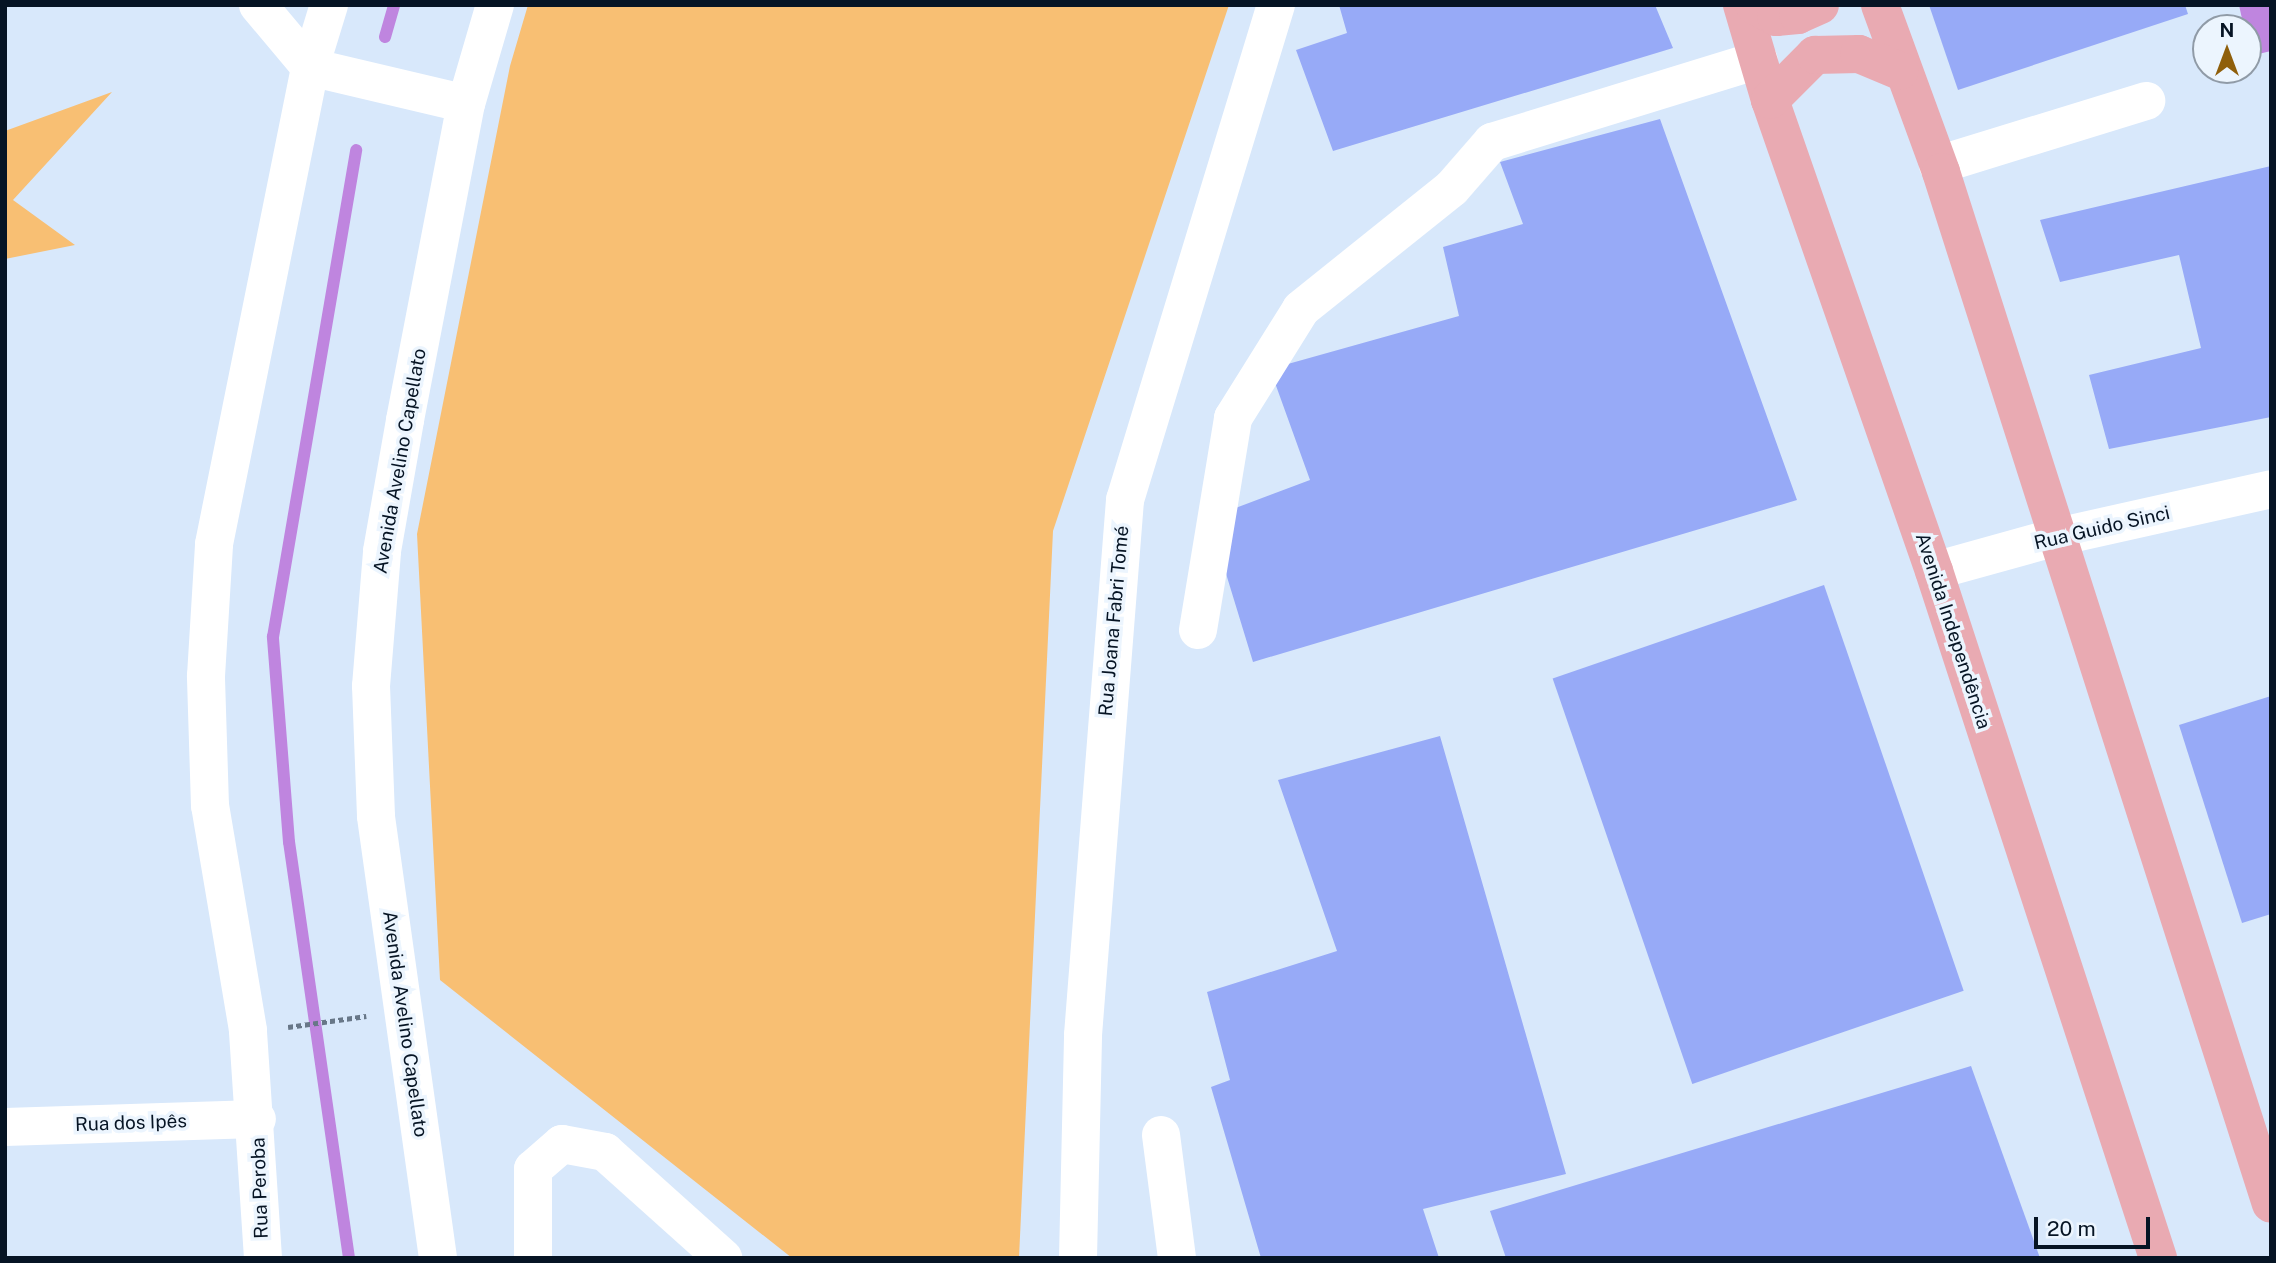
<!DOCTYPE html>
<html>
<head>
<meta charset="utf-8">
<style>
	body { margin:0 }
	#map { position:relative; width:2276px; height:1263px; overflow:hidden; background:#d8e8fb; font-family:"Public Sans",sans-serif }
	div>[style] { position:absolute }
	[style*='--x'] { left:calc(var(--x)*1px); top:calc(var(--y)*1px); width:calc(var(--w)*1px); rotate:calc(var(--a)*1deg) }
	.green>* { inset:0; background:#f8bf73 }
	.water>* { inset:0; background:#bf85df }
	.stream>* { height:12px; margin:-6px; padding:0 6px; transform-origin:6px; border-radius:6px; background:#bf85df }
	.building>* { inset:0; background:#97aaf7; transform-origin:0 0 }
	.path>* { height:4.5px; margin-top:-2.25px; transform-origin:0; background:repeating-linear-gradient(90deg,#687788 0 5px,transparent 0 8.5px) }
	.minor>* { height:38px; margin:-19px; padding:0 19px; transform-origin:19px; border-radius:19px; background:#fff }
	.major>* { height:38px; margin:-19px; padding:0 19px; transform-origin:19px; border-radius:19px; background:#e9aab2 }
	span { translate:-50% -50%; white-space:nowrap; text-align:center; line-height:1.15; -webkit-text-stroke:7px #ecf5fe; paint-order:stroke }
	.street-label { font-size:19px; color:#061424 }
	.frame { position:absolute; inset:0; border:7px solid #061424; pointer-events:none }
	.north { position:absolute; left:2192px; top:14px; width:70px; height:70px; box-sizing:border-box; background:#ecf5fe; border:2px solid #909ba7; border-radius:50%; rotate:0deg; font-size:19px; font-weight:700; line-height:28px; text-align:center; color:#061424 }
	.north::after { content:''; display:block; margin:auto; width:24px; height:32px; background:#8f5f0b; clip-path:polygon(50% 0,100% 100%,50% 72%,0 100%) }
	.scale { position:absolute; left:2034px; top:1217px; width:116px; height:32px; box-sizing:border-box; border:4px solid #061424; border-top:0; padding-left:9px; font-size:21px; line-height:24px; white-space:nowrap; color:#061424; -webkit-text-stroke:5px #ecf5fe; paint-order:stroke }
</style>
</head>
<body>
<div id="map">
	<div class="green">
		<div style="clip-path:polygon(528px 5px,1229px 5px,1053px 531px,1019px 1258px,792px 1258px,440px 980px,417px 534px,510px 66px)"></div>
		<div style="clip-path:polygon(112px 92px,13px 200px,75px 245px,5px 259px,5px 131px)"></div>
	</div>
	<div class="water">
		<div style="clip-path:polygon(2239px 5px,2271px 5px,2271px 51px,2250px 56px,2248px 28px,2244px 28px)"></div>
	</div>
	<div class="stream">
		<div style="--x:385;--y:37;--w:33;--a:-74"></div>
		<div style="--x:349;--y:1258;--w:420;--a:-98.2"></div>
		<div style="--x:289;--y:842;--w:206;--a:-94.5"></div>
		<div style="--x:273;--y:637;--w:494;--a:-80.3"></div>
	</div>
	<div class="building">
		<div style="clip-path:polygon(1339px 5px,1655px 5px,1673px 48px,1333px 151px,1296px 50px,1347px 33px)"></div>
		<div style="clip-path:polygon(1929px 5px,2185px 5px,2188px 14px,1958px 90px)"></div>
		<div style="clip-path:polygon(1660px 119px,1797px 500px,1253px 662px,1209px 518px,1310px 480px,1270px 369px,1459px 316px,1443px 247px,1523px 224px,1500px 162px)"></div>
		<div style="clip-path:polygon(2271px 166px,2271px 417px,2109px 449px,2089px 375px,2201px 348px,2179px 255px,2060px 282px,2040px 220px)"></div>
		<div style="left:1824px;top:585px;width:429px;height:287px;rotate:71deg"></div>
		<div style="clip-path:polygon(2271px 696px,2271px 914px,2242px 923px,2179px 725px)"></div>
		<div style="clip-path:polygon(1440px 736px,1566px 1174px,1423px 1209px,1439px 1258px,1261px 1258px,1211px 1087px,1230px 1080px,1207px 992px,1337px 951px,1278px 780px)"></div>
		<div style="clip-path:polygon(1971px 1066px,2040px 1258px,1506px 1258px,1490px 1211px)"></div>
	</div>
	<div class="path">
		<div style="--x:288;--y:1027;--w:79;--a:-8"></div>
	</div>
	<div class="minor">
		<div style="--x:258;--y:5;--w:81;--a:50"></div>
		<div style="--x:310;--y:67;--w:160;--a:13.3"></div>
		<div style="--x:1938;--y:165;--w:218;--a:-17.1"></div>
		<div style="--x:1934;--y:571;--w:128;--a:-15.5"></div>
		<div style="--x:2057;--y:537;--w:219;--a:-12.6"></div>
		<div style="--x:1198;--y:630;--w:215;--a:-80.6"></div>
		<div style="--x:1233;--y:418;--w:128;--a:-58"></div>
		<div style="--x:1301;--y:309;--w:193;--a:-38.7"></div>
		<div style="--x:1452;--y:188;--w:61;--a:-49"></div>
		<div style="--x:1492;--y:142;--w:279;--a:-17.1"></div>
		<div style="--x:5;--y:1127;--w:252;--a:-1.8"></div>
		<div style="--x:1161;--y:1135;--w:124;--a:82.6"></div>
		<div style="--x:263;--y:1258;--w:228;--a:-93.8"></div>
		<div style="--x:248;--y:1030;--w:227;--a:-99.6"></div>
		<div style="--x:210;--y:806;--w:130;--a:-91.8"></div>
		<div style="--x:206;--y:676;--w:132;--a:-86.5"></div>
		<div style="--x:214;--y:544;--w:487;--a:-78.6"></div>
		<div style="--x:310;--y:67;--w:65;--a:-73"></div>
		<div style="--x:438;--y:1258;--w:446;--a:-98"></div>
		<div style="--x:376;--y:816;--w:130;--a:-92.2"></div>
		<div style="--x:371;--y:686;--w:135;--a:-85.3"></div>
		<div style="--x:382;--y:551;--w:133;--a:-80"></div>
		<div style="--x:405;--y:420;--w:322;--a:-79.1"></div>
		<div style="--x:466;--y:104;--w:103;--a:-73.7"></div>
		<div style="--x:533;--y:1258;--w:89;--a:-90"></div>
		<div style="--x:533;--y:1169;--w:38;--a:-41"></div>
		<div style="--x:562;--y:1144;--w:44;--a:10.5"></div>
		<div style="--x:605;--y:1152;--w:159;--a:41.9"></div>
		<div style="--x:1078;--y:1258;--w:223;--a:-88.7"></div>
		<div style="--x:1083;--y:1035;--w:537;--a:-85.51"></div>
		<div style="--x:1125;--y:500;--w:518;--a:-73.04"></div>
	</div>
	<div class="major">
		<div style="--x:1742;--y:5;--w:99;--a:73.6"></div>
		<div style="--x:1770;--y:100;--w:499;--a:70.8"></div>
		<div style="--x:1934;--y:571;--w:723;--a:71.94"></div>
		<div style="--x:1754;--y:5;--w:25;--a:29"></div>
		<div style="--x:1776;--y:17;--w:22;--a:-5"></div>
		<div style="--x:1798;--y:15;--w:24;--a:-24"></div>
		<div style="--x:1880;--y:5;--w:178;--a:69.9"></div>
		<div style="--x:1941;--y:172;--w:1083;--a:72.27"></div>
		<div style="--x:1770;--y:100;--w:64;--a:-45"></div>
		<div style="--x:1815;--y:55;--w:44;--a:-1.3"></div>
		<div style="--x:1859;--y:54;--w:44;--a:22.5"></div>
	</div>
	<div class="street-label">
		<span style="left:400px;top:461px;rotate:-80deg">Avenida Avelino Capellato</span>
		<span style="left:2102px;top:528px;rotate:-13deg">Rua Guido Sinci</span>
		<span style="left:1114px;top:621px;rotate:-85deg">Rua Joana Fabri Tomé</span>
		<span style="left:1953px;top:631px;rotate:72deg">Avenida Independência</span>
		<span style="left:405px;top:1024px;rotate:82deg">Avenida Avelino Capellato</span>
		<span style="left:131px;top:1123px;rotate:-2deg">Rua dos Ipês</span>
		<span style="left:260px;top:1188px;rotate:-92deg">Rua Peroba</span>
	</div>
	<div class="frame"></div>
	<div class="north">N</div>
	<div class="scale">20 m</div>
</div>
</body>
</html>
